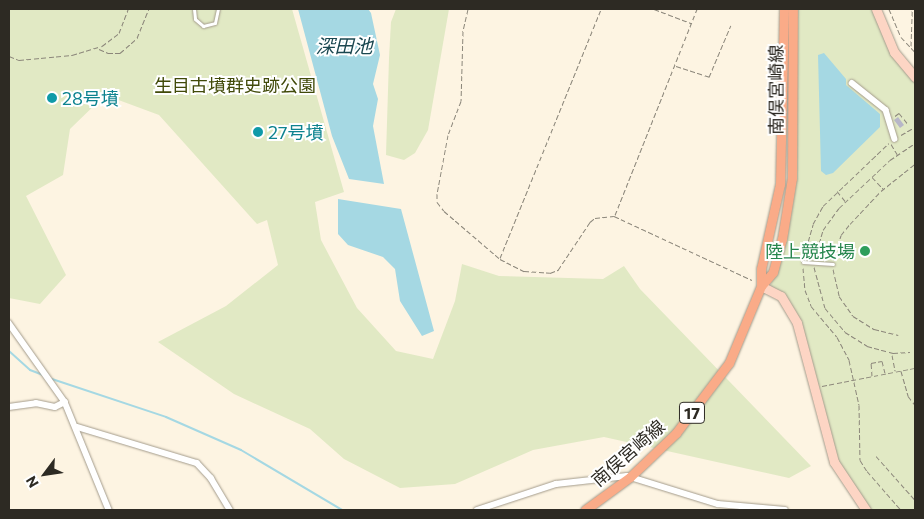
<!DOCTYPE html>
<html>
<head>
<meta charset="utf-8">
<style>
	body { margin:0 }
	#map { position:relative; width:924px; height:519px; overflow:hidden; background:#fdf4e2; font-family:Commissioner,"Noto Sans JP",sans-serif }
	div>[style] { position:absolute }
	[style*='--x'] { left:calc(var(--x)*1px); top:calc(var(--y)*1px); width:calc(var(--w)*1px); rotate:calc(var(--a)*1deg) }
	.green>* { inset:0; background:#e1e9c4 }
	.water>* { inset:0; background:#a5d8e3 }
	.stream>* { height:2px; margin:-1px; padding:0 1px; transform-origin:1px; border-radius:1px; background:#a5d8e3 }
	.building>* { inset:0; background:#b7b6c8; transform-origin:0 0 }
	.path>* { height:1px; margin-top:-0.5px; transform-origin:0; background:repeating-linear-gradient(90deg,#8b867a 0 5px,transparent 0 7.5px) }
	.roads { filter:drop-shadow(0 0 1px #a49c8c) drop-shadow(0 0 1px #a49c8c) }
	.lane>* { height:3px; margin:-1.5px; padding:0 1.5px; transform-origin:1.5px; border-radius:1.5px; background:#fff }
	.street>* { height:5.5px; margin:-2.75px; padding:0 2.75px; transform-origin:2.75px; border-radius:2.75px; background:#fff }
	.secondary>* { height:9px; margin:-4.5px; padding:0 4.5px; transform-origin:4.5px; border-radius:4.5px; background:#fdd5c4 }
	.primary>* { height:9px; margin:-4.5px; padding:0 4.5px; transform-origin:4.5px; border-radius:4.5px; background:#faab88 }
	.dots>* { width:14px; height:14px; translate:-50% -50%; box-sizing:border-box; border:2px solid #fff; border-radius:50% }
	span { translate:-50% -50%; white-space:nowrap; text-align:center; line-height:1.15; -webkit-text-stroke:4px #fff; paint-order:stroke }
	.shield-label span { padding:1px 4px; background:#fff; border:1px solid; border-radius:4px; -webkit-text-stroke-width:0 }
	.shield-label { font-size:16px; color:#2d2a23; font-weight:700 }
	.park-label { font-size:18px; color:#414a09 }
	.street-label { font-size:18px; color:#2d2a23 }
	.culture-label { font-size:18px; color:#0d838f }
	.left { translate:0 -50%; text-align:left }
	.leisure-label { font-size:18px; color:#27864d }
	.right { translate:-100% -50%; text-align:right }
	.water-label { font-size:19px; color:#1a4750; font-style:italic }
	.frame { position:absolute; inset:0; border:10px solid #2d2a23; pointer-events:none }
	.north { position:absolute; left:20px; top:449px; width:50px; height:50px; -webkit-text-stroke:4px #fff; paint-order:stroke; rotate:239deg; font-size:14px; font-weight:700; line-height:20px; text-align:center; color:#2d2a23 }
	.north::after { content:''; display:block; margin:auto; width:18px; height:22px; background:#2d2a23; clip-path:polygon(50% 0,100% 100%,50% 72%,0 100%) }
</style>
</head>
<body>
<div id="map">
	<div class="green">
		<div style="clip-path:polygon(9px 9px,292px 9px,344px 192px,315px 202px,321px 240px,357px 308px,396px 351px,433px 359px,455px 301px,462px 264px,499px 276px,603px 279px,624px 266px,640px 289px,811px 466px,789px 478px,604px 437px,533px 450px,455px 484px,400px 488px,344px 459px,310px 429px,234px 394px,158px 342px,226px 306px,278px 265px,267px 220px,257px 224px,159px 115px,105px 95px,70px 129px,63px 175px,26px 196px,66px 275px,40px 304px,9px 298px)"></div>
		<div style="clip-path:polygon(396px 9px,449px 9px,428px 130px,415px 153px,404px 160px,386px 155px,389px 58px,391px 22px)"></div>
		<div style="clip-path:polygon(793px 9px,876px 9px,894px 52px,915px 77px,915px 510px,866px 510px,834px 462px,797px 323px,781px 296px,770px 290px,792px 178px)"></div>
	</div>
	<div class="water">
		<div style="clip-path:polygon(298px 9px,368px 9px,371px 13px,380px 55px,373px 84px,378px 99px,373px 126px,384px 184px,349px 179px,332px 136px)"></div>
		<div style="clip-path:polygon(824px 53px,846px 79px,846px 85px,880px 114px,880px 127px,833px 173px,826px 175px,821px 171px,818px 55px)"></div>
		<div style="clip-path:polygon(338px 199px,401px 209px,434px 331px,422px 336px,400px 301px,395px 269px,383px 257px,348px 245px,338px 234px)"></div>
	</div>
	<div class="stream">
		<div style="--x:9;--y:351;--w:28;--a:42"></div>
		<div style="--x:30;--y:370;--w:14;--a:21"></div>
		<div style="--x:52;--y:379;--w:120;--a:18.4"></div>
		<div style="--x:166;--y:417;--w:82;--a:23.7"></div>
		<div style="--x:241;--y:450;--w:117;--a:30.7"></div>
	</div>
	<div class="building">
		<div style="left:898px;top:117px;width:10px;height:5px;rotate:53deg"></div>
	</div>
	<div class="path">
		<div style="--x:468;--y:9;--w:23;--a:103"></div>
		<div style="--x:463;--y:31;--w:70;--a:91.6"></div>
		<div style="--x:461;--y:101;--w:36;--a:111"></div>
		<div style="--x:448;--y:135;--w:60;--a:100.6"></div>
		<div style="--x:437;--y:194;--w:8;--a:90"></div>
		<div style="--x:437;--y:202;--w:11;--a:52"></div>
		<div style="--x:444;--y:211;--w:74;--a:40.6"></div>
		<div style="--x:500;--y:259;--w:27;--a:27"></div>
		<div style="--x:524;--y:271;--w:26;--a:4"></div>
		<div style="--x:550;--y:273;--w:9;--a:-21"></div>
		<div style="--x:558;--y:270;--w:58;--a:-56.3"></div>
		<div style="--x:590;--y:222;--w:6;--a:-39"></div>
		<div style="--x:595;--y:218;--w:19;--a:-6"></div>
		<div style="--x:614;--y:216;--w:152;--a:24.9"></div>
		<div style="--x:654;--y:9;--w:40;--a:21"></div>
		<div style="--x:889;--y:9;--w:30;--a:67"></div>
		<div style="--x:901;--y:37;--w:21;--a:47"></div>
		<div style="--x:911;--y:46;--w:37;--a:-88"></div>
		<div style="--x:99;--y:49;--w:10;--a:24"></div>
		<div style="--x:108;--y:53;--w:12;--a:0"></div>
		<div style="--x:120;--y:53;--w:23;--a:-41"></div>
		<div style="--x:137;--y:38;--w:31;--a:-68"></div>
		<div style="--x:9;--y:56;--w:11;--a:22"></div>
		<div style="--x:19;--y:60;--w:53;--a:-5.4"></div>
		<div style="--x:72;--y:55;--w:31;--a:-17"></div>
		<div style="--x:102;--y:46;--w:21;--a:-37"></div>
		<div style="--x:119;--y:33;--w:26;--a:-69"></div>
		<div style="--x:676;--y:66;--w:35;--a:18"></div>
		<div style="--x:709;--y:77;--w:56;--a:-67.1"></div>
		<div style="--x:895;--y:116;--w:5;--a:-37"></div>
		<div style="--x:899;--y:113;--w:14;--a:51"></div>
		<div style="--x:901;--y:135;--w:16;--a:-30"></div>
		<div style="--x:891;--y:144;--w:12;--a:59"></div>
		<div style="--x:872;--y:177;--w:16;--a:47"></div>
		<div style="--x:837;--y:191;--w:13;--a:51"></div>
		<div style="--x:615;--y:215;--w:222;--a:-68.3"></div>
		<div style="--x:804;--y:256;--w:33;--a:-74"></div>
		<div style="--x:813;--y:224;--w:21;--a:-61"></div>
		<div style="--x:823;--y:206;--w:91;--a:-43.7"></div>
		<div style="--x:500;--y:258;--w:269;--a:-67.9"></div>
		<div style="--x:815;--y:258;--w:29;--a:-74"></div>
		<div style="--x:823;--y:230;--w:27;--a:-54"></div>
		<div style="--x:839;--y:208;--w:70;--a:-43.3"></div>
		<div style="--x:890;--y:160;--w:30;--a:-34"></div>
		<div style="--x:833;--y:260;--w:26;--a:-72"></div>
		<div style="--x:841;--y:235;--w:14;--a:-51"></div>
		<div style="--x:850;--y:224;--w:45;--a:-46.8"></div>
		<div style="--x:881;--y:191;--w:43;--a:-38.5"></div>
		<div style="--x:814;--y:267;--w:42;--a:75"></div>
		<div style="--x:825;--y:308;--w:31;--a:50"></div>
		<div style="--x:845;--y:332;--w:26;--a:32"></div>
		<div style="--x:867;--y:346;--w:27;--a:15"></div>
		<div style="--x:893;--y:353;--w:17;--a:-3"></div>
		<div style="--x:803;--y:268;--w:22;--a:85"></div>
		<div style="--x:805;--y:290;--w:17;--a:69"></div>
		<div style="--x:811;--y:306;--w:40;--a:50"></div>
		<div style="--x:837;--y:337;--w:26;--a:62"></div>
		<div style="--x:849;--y:360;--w:46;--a:77.5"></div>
		<div style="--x:859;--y:405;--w:55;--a:89"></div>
		<div style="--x:860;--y:460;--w:13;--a:58"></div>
		<div style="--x:867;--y:471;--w:52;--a:48.9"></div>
		<div style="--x:833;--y:269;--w:28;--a:77"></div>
		<div style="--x:839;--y:296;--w:24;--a:55"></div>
		<div style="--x:853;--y:316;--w:25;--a:32"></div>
		<div style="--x:874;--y:329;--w:25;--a:14"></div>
		<div style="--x:915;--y:348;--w:1;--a:90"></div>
		<div style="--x:892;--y:355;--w:16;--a:79"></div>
		<div style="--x:901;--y:371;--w:26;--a:74"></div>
		<div style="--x:908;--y:396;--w:11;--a:52"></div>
		<div style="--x:872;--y:376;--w:13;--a:-94"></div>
		<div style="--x:871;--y:363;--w:11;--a:-10"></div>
		<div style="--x:882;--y:361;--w:12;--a:76"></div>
		<div style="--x:822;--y:386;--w:95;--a:-11"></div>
		<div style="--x:876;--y:456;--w:59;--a:48.4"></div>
	</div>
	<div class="roads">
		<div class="lane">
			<div style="--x:194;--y:9;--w:10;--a:84"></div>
			<div style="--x:195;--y:19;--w:11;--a:41"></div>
			<div style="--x:203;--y:26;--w:12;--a:-14"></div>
			<div style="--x:215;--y:23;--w:14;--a:-78"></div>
			<div style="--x:803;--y:262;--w:30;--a:4"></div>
		</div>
		<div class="street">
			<div style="--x:852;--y:83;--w:43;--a:38.5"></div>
			<div style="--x:886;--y:110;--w:30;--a:73"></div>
			<div style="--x:9;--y:323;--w:97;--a:54.7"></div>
			<div style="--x:65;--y:402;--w:117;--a:67.8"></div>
			<div style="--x:9;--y:407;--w:27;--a:-8"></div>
			<div style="--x:36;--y:403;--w:19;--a:12"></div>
			<div style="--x:55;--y:407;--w:11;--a:-27"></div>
			<div style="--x:77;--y:427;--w:125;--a:16.7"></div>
			<div style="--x:197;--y:463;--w:21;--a:47"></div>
			<div style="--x:211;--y:478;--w:37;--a:59"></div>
			<div style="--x:477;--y:510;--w:83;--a:-18.2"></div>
			<div style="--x:556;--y:484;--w:71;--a:-6.4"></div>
			<div style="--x:627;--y:476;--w:95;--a:17.1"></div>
			<div style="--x:718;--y:504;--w:67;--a:5.1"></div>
		</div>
		<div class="secondary">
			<div style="--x:876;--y:9;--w:47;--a:67.3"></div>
			<div style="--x:894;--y:52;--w:33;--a:50"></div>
			<div style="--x:761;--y:286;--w:22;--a:27"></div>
			<div style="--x:781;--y:296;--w:31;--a:59"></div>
			<div style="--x:797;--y:323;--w:144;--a:75.1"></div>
			<div style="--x:834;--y:462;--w:58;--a:56.3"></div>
		</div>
		<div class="primary">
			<div style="--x:761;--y:286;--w:17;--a:-90"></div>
			<div style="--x:761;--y:269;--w:87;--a:-77.4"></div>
			<div style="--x:780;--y:184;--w:175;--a:-88.7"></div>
			<div style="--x:585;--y:510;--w:56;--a:-36.3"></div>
			<div style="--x:630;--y:477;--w:64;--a:-43.7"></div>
			<div style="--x:676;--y:433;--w:88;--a:-52.9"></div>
			<div style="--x:729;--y:363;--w:83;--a:-67.4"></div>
			<div style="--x:761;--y:286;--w:18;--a:-49"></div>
			<div style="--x:773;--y:272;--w:34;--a:-75"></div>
			<div style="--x:782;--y:239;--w:62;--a:-80.7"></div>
			<div style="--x:792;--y:178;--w:169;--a:-89.7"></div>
		</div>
	</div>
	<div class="dots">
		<div style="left:52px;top:98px;background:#0f9aa8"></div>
		<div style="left:258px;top:132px;background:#0f9aa8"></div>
		<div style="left:865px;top:251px;background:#2e9e5b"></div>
	</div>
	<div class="shield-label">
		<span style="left:692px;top:413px">17</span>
	</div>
	<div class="park-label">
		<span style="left:235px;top:85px">生目古墳群史跡公園</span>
	</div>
	<div class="street-label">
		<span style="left:776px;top:90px;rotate:-90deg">南俣宮崎線</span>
		<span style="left:628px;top:453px;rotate:-41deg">南俣宮崎線</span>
	</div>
	<div class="culture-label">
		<span class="left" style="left:62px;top:98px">28号墳</span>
		<span class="left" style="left:268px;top:132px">27号墳</span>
	</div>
	<div class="leisure-label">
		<span class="right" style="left:855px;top:251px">陸上競技場</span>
	</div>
	<div class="water-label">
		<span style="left:344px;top:46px">深田池</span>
	</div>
	<div class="frame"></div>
	<div class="north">N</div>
</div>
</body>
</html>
